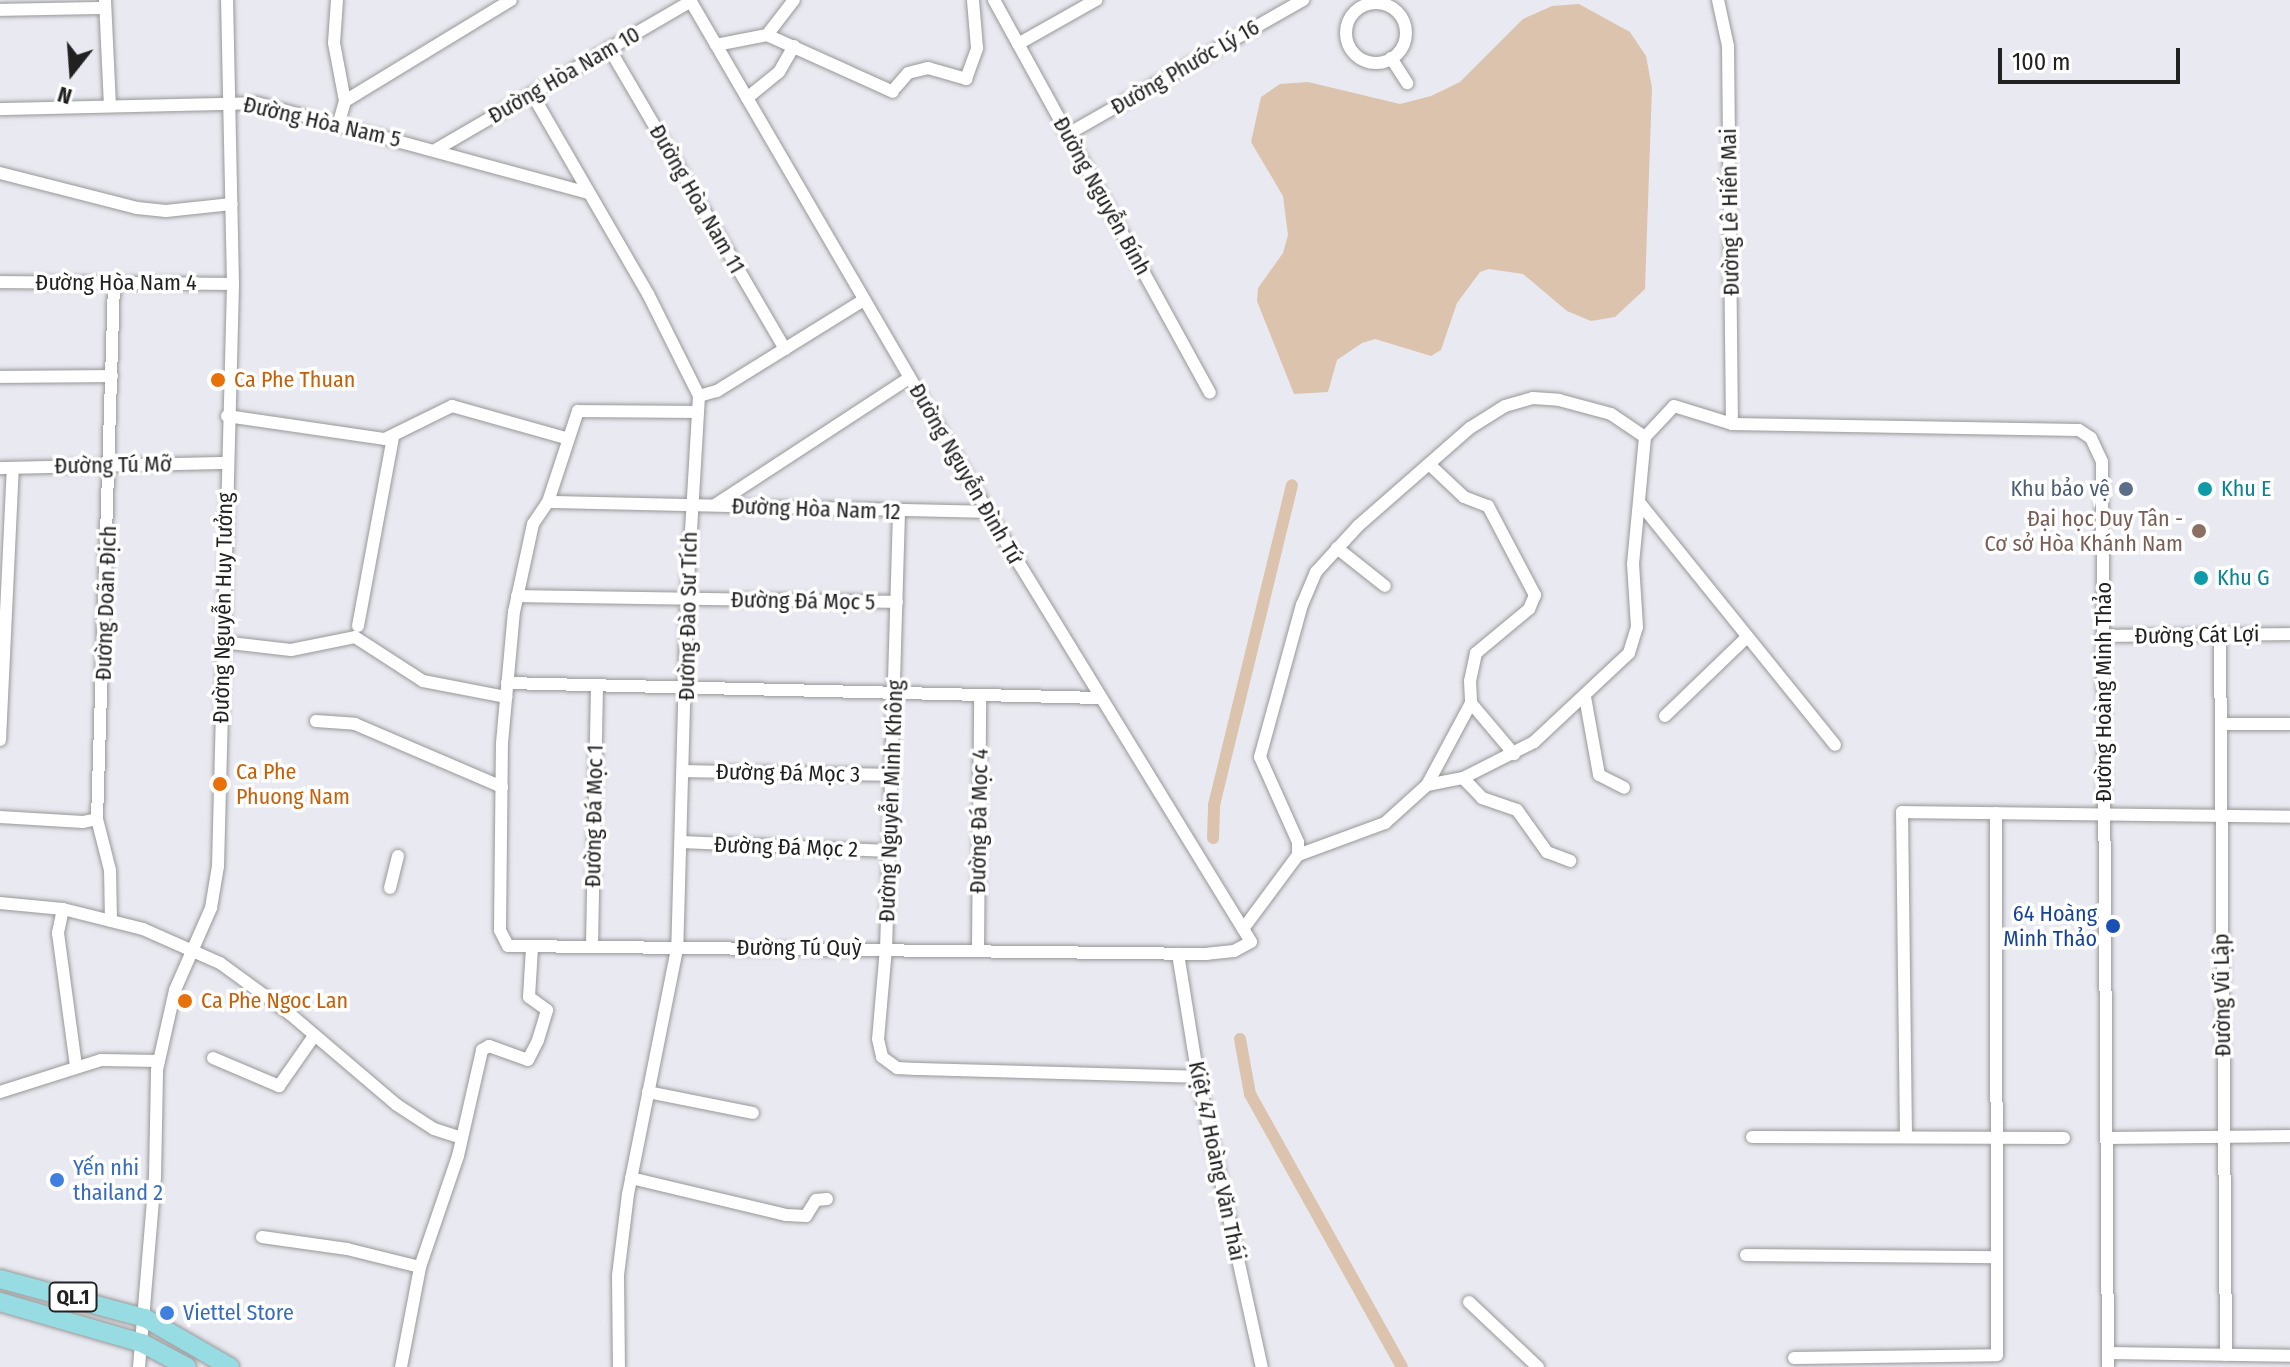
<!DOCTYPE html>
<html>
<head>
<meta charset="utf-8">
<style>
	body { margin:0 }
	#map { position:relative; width:2290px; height:1367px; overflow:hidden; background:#e9eaf1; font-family:"Fira Sans Condensed",sans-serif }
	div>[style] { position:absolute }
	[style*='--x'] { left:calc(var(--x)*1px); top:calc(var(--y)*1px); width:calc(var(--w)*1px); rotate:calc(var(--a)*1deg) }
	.water>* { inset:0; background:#dbc3ad }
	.canal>* { height:12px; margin:-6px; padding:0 6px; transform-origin:6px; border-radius:6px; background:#dbc3ad }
	.roads { filter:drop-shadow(0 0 2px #989898) drop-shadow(0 0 2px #989898) }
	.minor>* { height:12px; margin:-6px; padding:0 6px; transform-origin:6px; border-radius:6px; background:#fff }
	.minor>.ring { margin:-6px; padding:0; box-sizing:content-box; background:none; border:12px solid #fff; border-radius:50% }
	.highway>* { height:18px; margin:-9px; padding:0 9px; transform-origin:9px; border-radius:9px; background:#97dce2 }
	.dots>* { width:22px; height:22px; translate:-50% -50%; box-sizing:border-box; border:4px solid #fff; border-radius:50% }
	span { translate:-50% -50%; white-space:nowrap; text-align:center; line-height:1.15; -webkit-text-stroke:7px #fff; paint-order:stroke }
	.shield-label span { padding:2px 6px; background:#fff; border:2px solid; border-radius:6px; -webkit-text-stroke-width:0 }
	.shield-label { font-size:20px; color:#212121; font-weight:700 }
	.street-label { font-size:22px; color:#212121 }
	.food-label { font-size:22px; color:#c56008 }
	.left { translate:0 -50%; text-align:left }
	.service-label { font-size:22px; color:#4e5e75 }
	.right { translate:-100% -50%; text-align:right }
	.culture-label { font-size:22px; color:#0d838f }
	.education-label { font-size:22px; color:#785e54 }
	.transit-label { font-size:22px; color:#164399 }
	.shop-label { font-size:22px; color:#366cbe }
	.north { position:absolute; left:32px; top:32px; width:80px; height:80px; -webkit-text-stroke:6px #fff; paint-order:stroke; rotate:197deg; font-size:22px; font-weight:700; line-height:32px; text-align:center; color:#212121 }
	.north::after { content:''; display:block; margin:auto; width:28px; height:36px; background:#212121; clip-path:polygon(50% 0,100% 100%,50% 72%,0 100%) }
	.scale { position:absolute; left:1998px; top:48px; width:182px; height:36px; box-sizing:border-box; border:4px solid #212121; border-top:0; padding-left:10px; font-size:24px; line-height:28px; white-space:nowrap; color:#212121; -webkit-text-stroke:6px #fff; paint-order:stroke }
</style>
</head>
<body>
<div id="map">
	<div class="water">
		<div style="clip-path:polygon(1579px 4px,1630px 32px,1646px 56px,1652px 88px,1645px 289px,1615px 317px,1591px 321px,1567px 311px,1523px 274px,1489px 269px,1480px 272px,1457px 303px,1441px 350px,1431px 356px,1375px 339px,1362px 343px,1337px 360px,1328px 392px,1294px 394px,1257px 301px,1258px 288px,1283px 253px,1288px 235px,1283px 196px,1251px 142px,1261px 97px,1280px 84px,1308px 82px,1400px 104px,1431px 96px,1460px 82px,1523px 19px,1552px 6px)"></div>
	</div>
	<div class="canal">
		<div style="--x:1213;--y:838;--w:33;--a:-88"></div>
		<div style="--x:1214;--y:805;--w:329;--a:-76.3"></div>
		<div style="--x:1240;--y:1039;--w:56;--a:79.7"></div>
		<div style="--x:1250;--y:1094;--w:312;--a:60.9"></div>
	</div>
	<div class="roads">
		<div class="minor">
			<div style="--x:105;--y:0;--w:105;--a:87.3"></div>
			<div style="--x:337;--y:0;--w:43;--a:94"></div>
			<div style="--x:334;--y:43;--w:59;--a:79.3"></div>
			<div style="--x:345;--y:101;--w:22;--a:106"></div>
			<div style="--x:690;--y:0;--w:612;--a:59.79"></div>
			<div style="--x:998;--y:529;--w:484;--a:58.5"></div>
			<div style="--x:1251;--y:942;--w:19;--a:152"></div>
			<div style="--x:1234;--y:951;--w:27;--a:174"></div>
			<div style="--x:1207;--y:954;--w:699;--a:-179.34"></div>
			<div style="--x:508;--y:946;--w:18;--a:-117"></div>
			<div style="--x:500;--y:930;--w:187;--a:-89.4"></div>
			<div style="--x:502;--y:743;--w:132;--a:-84.8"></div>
			<div style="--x:514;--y:612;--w:90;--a:-77.8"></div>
			<div style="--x:533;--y:524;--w:27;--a:-56"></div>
			<div style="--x:548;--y:502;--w:96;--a:-71.8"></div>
			<div style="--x:578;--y:411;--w:120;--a:0.5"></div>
			<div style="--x:994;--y:0;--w:448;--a:61.2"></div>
			<div style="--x:1718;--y:0;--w:47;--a:77.7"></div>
			<div style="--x:1728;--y:46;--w:378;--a:89.4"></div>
			<div class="ring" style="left:1346px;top:3px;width:48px;height:48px"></div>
			<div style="--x:0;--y:10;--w:105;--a:-1.1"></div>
			<div style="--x:767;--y:35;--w:44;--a:-52.4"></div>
			<div style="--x:1018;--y:44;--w:90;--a:-29.4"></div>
			<div style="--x:716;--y:45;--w:52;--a:-11.1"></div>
			<div style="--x:767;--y:35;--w:138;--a:24.3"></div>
			<div style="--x:609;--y:48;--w:349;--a:59.7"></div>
			<div style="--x:1391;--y:58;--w:30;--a:57"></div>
			<div style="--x:896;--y:87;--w:18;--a:-49"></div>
			<div style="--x:908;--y:73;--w:21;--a:-14"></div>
			<div style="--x:928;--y:68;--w:40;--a:16"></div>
			<div style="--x:966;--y:79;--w:33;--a:-70"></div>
			<div style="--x:977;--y:48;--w:48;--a:-94.8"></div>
			<div style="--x:532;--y:94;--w:231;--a:59.9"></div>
			<div style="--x:648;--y:294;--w:114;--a:63.4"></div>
			<div style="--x:699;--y:396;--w:203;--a:93.4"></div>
			<div style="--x:687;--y:599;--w:350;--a:91.6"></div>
			<div style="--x:677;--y:949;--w:250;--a:101.3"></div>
			<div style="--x:628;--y:1194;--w:83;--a:97"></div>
			<div style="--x:618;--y:1276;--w:91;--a:89.4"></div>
			<div style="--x:747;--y:98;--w:41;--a:-39.1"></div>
			<div style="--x:779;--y:72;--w:30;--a:-60"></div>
			<div style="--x:345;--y:101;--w:194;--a:-31.3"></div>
			<div style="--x:0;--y:109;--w:257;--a:-1.3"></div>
			<div style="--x:257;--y:103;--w:343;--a:15.2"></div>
			<div style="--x:1068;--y:134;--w:271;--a:-29.7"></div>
			<div style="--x:437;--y:149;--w:294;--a:-30.2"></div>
			<div style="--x:0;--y:173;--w:141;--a:14.3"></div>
			<div style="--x:137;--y:208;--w:29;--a:6"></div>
			<div style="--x:166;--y:211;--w:66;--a:-6.1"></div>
			<div style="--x:0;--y:282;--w:233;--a:0.5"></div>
			<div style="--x:0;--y:377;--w:112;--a:-0.5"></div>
			<div style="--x:699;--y:396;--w:19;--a:-16"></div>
			<div style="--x:717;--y:391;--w:173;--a:-31.8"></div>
			<div style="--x:227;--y:416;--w:160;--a:8.3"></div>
			<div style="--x:385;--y:439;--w:75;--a:-26.2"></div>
			<div style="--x:452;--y:406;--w:118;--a:15.7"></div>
			<div style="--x:1429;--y:464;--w:48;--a:43.3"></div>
			<div style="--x:1464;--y:497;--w:26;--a:21"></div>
			<div style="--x:1488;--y:506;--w:101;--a:62.2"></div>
			<div style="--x:1535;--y:595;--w:15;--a:113"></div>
			<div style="--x:1529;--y:609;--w:69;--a:140.3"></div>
			<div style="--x:1476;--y:653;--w:29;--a:102"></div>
			<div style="--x:1470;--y:681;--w:22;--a:87"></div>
			<div style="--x:1471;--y:703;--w:67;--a:49.9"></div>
			<div style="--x:0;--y:468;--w:225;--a:-1.3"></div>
			<div style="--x:548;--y:502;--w:439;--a:1.3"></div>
			<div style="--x:1639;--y:502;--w:312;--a:51.1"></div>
			<div style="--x:715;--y:505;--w:232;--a:-33.2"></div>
			<div style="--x:899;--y:512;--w:436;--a:91.7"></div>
			<div style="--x:886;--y:948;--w:91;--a:95"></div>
			<div style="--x:878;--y:1039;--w:18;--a:77"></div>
			<div style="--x:882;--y:1057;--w:19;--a:36"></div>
			<div style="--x:897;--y:1068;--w:19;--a:3"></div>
			<div style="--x:916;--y:1069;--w:282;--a:1.6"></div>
			<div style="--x:1337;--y:548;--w:61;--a:38.4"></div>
			<div style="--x:517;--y:596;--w:380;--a:0.9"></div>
			<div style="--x:358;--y:626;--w:191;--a:-79.5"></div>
			<div style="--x:2103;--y:636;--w:187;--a:-0.6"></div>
			<div style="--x:2220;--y:636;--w:719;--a:89.52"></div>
			<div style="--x:222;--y:642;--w:69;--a:6.6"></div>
			<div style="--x:291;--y:650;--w:65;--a:-11.5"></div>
			<div style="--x:355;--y:637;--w:81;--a:32.9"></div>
			<div style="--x:423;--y:681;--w:85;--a:10.9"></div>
			<div style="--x:507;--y:683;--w:591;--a:1.45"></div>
			<div style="--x:1585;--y:697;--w:79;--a:79.8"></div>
			<div style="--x:1599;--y:775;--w:28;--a:27"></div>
			<div style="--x:1665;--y:716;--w:111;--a:-43.9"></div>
			<div style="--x:316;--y:721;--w:39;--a:4"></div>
			<div style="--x:355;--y:724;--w:160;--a:23.2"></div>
			<div style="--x:2221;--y:724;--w:69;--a:0"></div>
			<div style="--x:0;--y:740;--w:272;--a:-87.3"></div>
			<div style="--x:685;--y:771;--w:207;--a:1.1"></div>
			<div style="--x:1463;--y:778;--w:28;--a:46"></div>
			<div style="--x:1482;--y:798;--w:37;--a:19"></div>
			<div style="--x:1517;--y:810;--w:52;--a:54.5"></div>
			<div style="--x:1547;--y:852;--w:25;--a:21"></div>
			<div style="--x:1427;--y:785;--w:93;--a:-61.8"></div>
			<div style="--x:0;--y:817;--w:83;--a:3.4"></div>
			<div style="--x:83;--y:822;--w:14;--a:-12"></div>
			<div style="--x:682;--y:842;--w:207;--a:2.5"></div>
			<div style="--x:1298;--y:855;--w:93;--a:-20.2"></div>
			<div style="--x:1385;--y:823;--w:57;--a:-42.1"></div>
			<div style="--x:1427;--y:785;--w:37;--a:-11"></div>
			<div style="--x:1463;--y:778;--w:80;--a:-26.9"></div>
			<div style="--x:1534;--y:742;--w:130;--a:-43.1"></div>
			<div style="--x:1629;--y:653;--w:27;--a:-73"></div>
			<div style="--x:1637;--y:627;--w:63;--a:-93.6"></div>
			<div style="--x:1633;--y:564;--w:128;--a:-84.6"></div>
			<div style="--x:1645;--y:437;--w:42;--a:-46.9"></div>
			<div style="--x:1674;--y:406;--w:61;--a:17.2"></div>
			<div style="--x:1732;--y:424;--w:347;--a:1"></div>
			<div style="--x:2079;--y:430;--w:14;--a:34"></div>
			<div style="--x:2091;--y:438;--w:26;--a:65"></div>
			<div style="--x:2102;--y:462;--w:905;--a:89.62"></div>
			<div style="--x:390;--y:888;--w:33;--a:-76"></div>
			<div style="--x:0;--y:903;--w:63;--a:5.4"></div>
			<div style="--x:63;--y:909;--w:82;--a:14"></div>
			<div style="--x:143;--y:929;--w:84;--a:23.8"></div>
			<div style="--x:220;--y:963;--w:87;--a:36.1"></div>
			<div style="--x:290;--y:1014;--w:140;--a:40.4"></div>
			<div style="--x:397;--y:1105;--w:44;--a:33"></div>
			<div style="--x:434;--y:1129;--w:26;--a:18"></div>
			<div style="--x:63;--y:909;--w:25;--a:102"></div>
			<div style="--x:58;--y:933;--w:135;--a:82.3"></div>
			<div style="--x:111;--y:921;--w:51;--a:-91.1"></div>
			<div style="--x:110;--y:870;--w:53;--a:-104.3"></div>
			<div style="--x:97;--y:819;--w:536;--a:-88.18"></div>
			<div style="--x:1243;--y:929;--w:92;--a:-53.4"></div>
			<div style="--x:1298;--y:855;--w:13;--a:-90"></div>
			<div style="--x:1298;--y:842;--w:93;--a:-114.1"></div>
			<div style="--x:1260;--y:757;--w:158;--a:-74.6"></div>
			<div style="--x:1302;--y:605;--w:36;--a:-67"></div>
			<div style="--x:1316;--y:572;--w:62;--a:-47.6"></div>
			<div style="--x:1358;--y:526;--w:149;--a:-41.2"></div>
			<div style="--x:1470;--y:428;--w:41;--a:-32.2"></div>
			<div style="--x:1505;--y:406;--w:29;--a:-16"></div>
			<div style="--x:1533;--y:398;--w:26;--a:4"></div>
			<div style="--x:1559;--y:400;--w:54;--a:15.1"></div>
			<div style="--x:1611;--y:414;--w:41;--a:34.1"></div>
			<div style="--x:592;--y:946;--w:261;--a:-88.9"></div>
			<div style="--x:978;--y:948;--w:253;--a:-89.5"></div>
			<div style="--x:1178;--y:954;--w:125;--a:80.8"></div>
			<div style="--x:1198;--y:1077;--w:297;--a:77.6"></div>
			<div style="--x:213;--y:1058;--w:72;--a:23"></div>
			<div style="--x:279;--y:1086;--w:61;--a:-55"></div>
			<div style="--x:0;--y:1092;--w:106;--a:-17.6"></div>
			<div style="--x:101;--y:1060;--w:58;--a:1"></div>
			<div style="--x:648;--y:1092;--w:107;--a:11.3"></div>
			<div style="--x:1752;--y:1137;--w:312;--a:0.2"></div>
			<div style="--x:1906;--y:1137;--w:325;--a:-90.7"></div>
			<div style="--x:1902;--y:812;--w:388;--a:0.7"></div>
			<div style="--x:2106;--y:1138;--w:184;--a:-0.6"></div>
			<div style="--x:631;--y:1178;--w:159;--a:13.4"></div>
			<div style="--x:786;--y:1215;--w:20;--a:3"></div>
			<div style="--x:806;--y:1216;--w:19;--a:-58"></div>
			<div style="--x:816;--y:1200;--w:11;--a:-5"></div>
			<div style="--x:262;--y:1237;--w:86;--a:8"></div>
			<div style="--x:347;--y:1249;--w:75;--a:13.9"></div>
			<div style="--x:1746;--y:1255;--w:251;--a:0.5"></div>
			<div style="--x:1469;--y:1302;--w:95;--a:43.3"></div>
			<div style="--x:2108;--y:1353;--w:182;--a:0.9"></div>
			<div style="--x:1794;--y:1358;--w:203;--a:-0.8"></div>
			<div style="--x:1997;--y:1355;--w:542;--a:-90.11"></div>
			<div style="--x:139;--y:1367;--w:191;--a:-85.2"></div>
			<div style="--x:155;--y:1177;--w:107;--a:-88.9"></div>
			<div style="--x:157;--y:1070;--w:82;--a:-77.3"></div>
			<div style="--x:175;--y:990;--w:90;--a:-66.3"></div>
			<div style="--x:211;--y:908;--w:43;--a:-80.5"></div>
			<div style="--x:218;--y:866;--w:582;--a:-88.52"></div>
			<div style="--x:233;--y:284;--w:284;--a:-91.2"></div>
			<div style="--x:401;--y:1367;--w:102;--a:-79.2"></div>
			<div style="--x:420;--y:1267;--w:117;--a:-71.1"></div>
			<div style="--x:458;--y:1156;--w:109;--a:-77.2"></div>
			<div style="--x:482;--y:1050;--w:8;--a:-30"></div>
			<div style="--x:489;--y:1046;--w:41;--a:19.7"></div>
			<div style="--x:528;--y:1060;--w:22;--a:-63"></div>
			<div style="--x:538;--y:1040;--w:31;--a:-73"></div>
			<div style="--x:547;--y:1010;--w:22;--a:-144"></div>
			<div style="--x:529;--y:997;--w:49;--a:-86.5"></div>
		</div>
		<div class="highway">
			<div style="--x:0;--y:1279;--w:150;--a:15.1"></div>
			<div style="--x:145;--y:1318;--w:98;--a:30"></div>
			<div style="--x:0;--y:1302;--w:148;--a:16.1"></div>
			<div style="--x:142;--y:1343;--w:51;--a:28.1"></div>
		</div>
	</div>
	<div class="dots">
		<div style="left:218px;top:380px;background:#e8710a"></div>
		<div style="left:2126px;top:489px;background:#5c6f8a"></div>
		<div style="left:2205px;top:489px;background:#0f9aa8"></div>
		<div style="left:2199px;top:531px;background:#8d6e63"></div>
		<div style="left:2201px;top:578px;background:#0f9aa8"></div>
		<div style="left:220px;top:784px;background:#e8710a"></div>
		<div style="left:2113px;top:926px;background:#1a4fb4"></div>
		<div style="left:185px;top:1001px;background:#e8710a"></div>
		<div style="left:57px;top:1180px;background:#3f7fe0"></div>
		<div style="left:167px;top:1313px;background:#3f7fe0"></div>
	</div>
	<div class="shield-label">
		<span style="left:73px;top:1297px">QL.1</span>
	</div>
	<div class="street-label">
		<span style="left:1185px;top:67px;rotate:-30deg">Đường Phước Lý 16</span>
		<span style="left:564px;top:75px;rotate:-30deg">Đường Hòa Nam 10</span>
		<span style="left:322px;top:122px;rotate:13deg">Đường Hòa Nam 5</span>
		<span style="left:1102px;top:196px;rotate:61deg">Đường Nguyễn Bính</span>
		<span style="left:697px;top:199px;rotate:60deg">Đường Hòa Nam 11</span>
		<span style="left:1730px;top:212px;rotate:-91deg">Đường Lê Hiến Mai</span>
		<span style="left:116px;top:283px">Đường Hòa Nam 4</span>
		<span style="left:113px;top:465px;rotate:-1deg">Đường Tú Mỡ</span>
		<span style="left:966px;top:474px;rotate:60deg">Đường Nguyễn Đình Tứ</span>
		<span style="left:816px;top:509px;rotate:2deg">Đường Hòa Nam 12</span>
		<span style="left:803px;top:601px;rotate:1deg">Đường Đá Mọc 5</span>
		<span style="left:106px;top:603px;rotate:-88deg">Đường Doãn Địch</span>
		<span style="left:223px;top:608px;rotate:-89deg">Đường Nguyễn Huy Tưởng</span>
		<span style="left:688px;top:616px;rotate:-89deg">Đường Đào Sư Tích</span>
		<span style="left:2197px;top:635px;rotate:-1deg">Đường Cát Lợi</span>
		<span style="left:2104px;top:692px;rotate:-90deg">Đường Hoàng Minh Thảo</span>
		<span style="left:788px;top:773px;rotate:1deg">Đường Đá Mọc 3</span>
		<span style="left:891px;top:801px;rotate:-88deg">Đường Nguyễn Minh Không</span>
		<span style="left:594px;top:816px;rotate:-89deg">Đường Đá Mọc 1</span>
		<span style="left:979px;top:821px;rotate:-89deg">Đường Đá Mọc 4</span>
		<span style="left:786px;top:847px;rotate:2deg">Đường Đá Mọc 2</span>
		<span style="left:799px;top:948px">Đường Tú Quỳ</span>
		<span style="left:2222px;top:995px;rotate:-91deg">Đường Vũ Lập</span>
		<span style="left:1217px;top:1161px;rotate:78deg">Kiệt 47 Hoàng Văn Thái</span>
	</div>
	<div class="food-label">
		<span class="left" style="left:234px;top:380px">Ca Phe Thuan</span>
		<span class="left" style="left:236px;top:784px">Ca Phe<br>Phuong Nam</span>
		<span class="left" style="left:201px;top:1001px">Ca Phe Ngoc Lan</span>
	</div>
	<div class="service-label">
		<span class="right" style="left:2110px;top:489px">Khu bảo vệ</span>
	</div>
	<div class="culture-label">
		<span class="left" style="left:2221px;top:489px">Khu E</span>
		<span class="left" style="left:2217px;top:578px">Khu G</span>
	</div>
	<div class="education-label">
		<span class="right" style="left:2183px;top:531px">Đại học Duy Tân -<br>Cơ sở Hòa Khánh Nam</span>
	</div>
	<div class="transit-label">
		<span class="right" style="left:2097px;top:926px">64 Hoàng<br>Minh Thảo</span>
	</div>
	<div class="shop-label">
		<span class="left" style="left:73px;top:1180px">Yến nhi<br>thailand 2</span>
		<span class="left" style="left:183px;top:1313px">Viettel Store</span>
	</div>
	<div class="north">N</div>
	<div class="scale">100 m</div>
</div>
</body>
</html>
